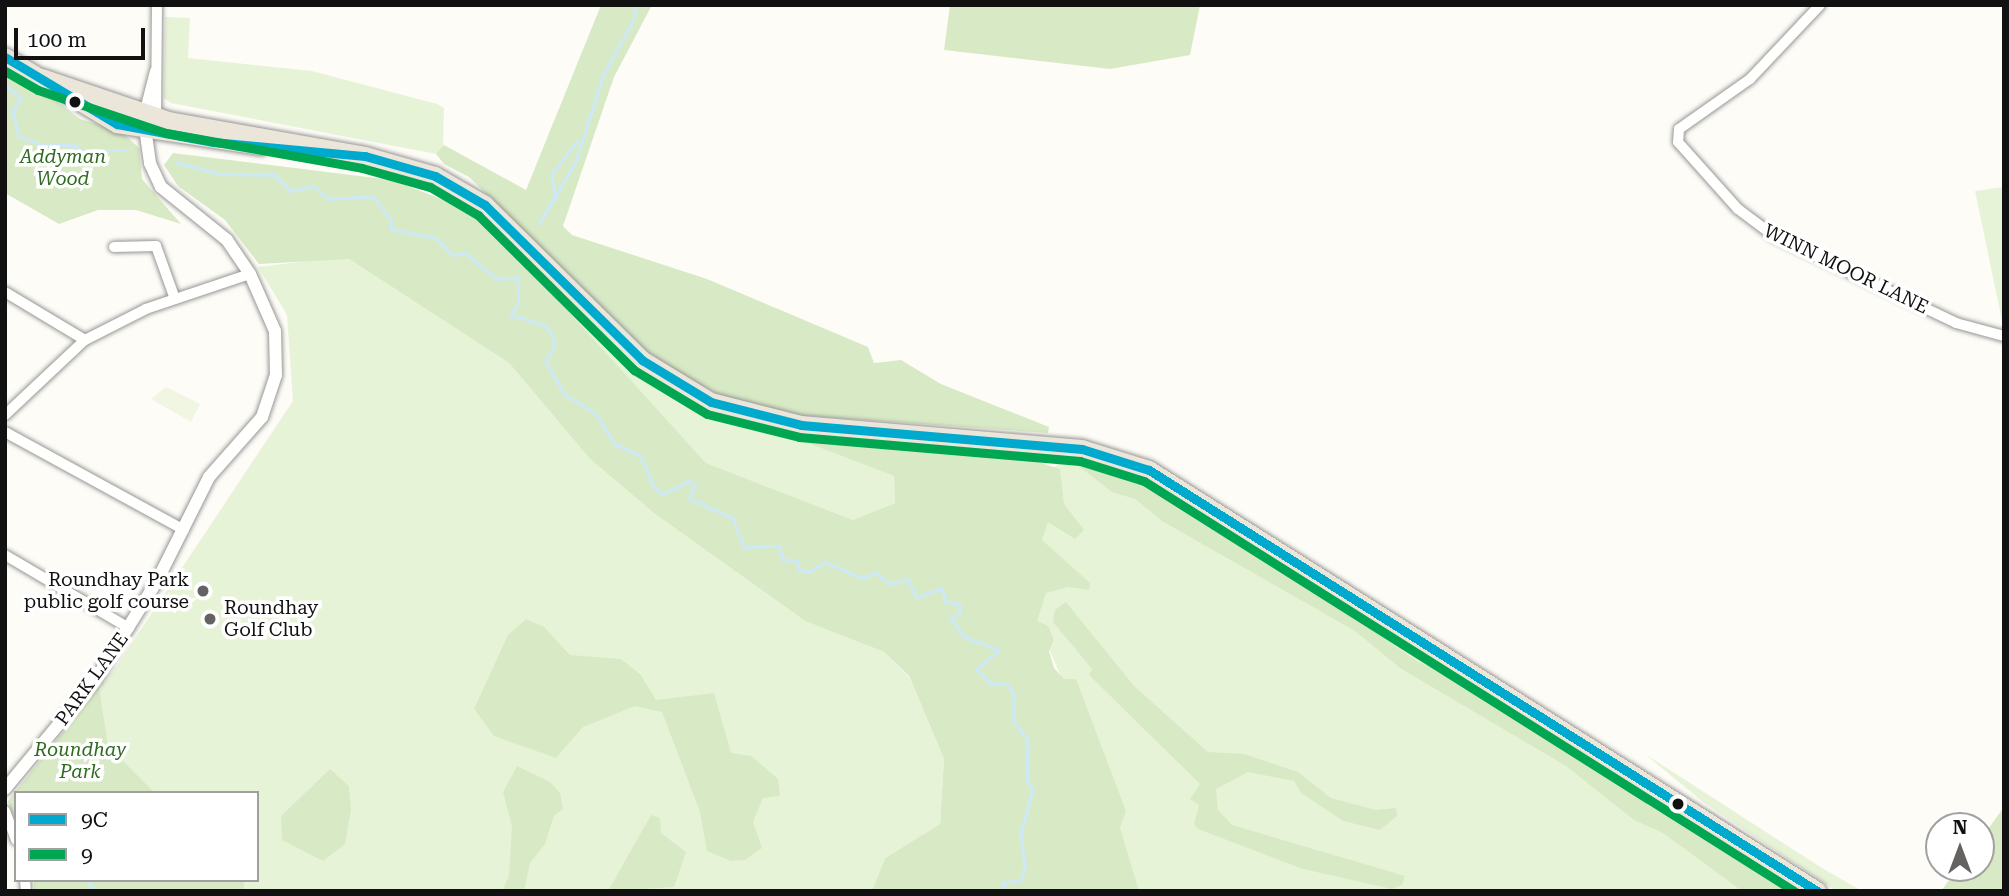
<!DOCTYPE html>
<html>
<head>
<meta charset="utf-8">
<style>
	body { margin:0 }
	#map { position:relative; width:2009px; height:896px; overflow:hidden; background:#fdfcf7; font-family:"Roboto Serif",serif }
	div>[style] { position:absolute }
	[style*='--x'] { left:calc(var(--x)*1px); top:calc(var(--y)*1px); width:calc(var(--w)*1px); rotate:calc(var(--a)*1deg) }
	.green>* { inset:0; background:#e7f3d7 }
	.forest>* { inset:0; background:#d8eac5; transform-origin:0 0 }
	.pitch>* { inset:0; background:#f0f6e1 }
	.stream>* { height:2.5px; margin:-1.25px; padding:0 1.25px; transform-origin:1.25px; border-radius:1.25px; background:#cde8f7 }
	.roads { filter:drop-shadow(0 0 2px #979795) drop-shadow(0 0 2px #979795) }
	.minor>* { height:10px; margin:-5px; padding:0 5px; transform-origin:5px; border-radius:5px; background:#fffffe }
	.tertiary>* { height:12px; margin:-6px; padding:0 6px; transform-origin:6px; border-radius:6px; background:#fffffe }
	.trunk>* { height:18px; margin:-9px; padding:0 9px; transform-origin:9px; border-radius:9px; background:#ece5da }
	.bus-1>* { height:9px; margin:-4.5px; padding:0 4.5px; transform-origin:4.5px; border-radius:4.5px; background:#00a9ce }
	.bus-2>* { height:9px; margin:-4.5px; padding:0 4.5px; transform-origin:4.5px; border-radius:4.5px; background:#00a651 }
	.dots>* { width:19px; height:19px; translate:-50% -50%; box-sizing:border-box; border:4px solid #fff; border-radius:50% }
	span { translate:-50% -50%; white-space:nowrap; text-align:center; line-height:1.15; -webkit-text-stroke:7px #fff; paint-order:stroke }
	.park-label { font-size:19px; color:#2f6b1f; font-style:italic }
	.street-label { font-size:19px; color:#111 }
	.poi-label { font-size:19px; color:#111 }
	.right { translate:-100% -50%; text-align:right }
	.left { translate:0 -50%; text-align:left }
	.frame { position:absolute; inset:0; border:7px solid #111; pointer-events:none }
	.legend { position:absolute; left:14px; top:791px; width:245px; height:91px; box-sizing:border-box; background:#fff; border:2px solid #a0a0a0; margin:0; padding:9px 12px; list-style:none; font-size:21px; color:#111 }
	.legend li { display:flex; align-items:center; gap:14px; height:35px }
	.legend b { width:35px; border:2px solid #a0a0a0 }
	.north { position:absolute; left:1925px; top:812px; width:70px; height:70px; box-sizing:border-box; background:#fff; border:2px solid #a0a0a0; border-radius:50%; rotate:0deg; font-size:19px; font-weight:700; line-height:28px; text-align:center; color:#111 }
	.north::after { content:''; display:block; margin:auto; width:24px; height:32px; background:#646362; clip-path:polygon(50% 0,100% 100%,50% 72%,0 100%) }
	.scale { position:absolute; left:14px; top:28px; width:131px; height:32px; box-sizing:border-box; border:4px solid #111; border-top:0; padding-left:9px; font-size:21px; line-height:24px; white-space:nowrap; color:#111; -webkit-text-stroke:5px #fff; paint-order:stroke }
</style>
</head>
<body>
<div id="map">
	<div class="green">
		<div style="clip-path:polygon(165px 17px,190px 18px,188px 58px,312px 71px,437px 104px,444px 108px,443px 149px,436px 154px,171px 103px,164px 98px)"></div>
		<div style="clip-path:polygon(2004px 187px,2004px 330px,1975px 191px)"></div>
		<div style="clip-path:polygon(479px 219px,608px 340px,681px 397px,725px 416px,862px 447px,799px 439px,894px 476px,895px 503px,853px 520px,706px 463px)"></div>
		<div style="clip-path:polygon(333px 258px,349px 259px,509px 363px,590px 459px,655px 514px,805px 621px,884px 652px,909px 677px,944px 759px,940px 824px,885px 858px,872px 891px,35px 891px,34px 880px,257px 880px,257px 793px,16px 793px,16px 824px,8px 801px,118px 664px,293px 401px,287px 315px,258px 267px)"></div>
		<div style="clip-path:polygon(1071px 454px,1145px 477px,1650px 799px,1662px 800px,1794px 891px,1130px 891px,1104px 777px,1037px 621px,1033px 507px,1054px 467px)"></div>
		<div style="clip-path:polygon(1645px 754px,1822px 868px,1862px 891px,1836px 891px,1703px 802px)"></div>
	</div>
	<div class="forest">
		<div style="clip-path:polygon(601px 5px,652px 5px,614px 77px,563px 226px,572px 235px,707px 279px,868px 347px,874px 363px,901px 360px,941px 384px,1049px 427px,1048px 433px,780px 414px,720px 395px,659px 364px,469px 177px,444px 164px,436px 154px,444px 145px,526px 190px)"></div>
		<div style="clip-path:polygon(950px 5px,1200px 5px,1190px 55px,1110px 69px,944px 50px)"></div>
		<div style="clip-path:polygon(5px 62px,80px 119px,122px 132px,139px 148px,142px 179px,181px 224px,136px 210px,98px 210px,59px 224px,5px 193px)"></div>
		<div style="clip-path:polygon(173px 153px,392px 180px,454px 204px,479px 219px,545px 286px,706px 463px,853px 520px,895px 503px,894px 476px,795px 438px,1019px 456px,1060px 469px,1064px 504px,1084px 530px,1075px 539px,1048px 522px,1042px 540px,1090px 583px,1089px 590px,1068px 587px,1046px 593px,1037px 621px,1048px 626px,1054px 640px,1049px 651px,1054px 668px,1064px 679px,1076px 679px,1126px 811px,1120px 828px,1139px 891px,872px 891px,885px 858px,940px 824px,944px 759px,909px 676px,884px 652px,805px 621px,655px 514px,590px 459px,509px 363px,349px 259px,259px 264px,225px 220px,178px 186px,164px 165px)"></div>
		<div style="clip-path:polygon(1071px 454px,1145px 477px,1368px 614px,1378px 634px,1418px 662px,1473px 684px,1666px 809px,1734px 847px,1791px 891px,1742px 891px,1663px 833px,1634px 820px,1566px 766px,1400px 668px,1355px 631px,1162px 521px,1135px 499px,1112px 492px,1067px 457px)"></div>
		<div style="clip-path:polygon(1066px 602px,1134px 686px,1208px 752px,1244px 754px,1298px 772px,1331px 798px,1376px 810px,1396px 808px,1397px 816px,1380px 830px,1343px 821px,1301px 793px,1294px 781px,1248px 772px,1216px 789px,1218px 810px,1232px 825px,1405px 876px,1402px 885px,1392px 889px,1303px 869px,1198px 829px,1194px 824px,1199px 805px,1190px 799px,1200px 784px,1089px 675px,1092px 669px,1053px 622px,1055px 610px)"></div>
		<div style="clip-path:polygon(526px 619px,544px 627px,570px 655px,621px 659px,641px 675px,656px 700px,714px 693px,731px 753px,751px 756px,778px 779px,780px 796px,763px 798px,753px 822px,762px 848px,745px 860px,731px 861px,707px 851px,700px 812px,662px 712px,635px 706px,583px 727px,556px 758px,494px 736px,474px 709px,508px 635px)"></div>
		<div style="clip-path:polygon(99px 687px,108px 746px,155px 793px,16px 793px,16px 824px,8px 801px)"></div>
		<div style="clip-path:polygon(517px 766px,550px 782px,560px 793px,563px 809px,554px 816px,545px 844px,530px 863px,524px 891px,502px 891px,509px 876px,512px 826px,503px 792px)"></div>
		<div style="clip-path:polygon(330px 769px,349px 786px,351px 810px,345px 844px,323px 861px,282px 840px,281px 816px)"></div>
		<div style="clip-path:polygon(2004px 807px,2004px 891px,1941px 891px,1955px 872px,1965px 876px,1981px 868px,1988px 849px,1983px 836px)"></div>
		<div style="clip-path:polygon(651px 815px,660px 818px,661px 833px,686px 852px,674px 887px,608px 891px)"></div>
		<div style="left:34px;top:880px;width:210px;height:11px"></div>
	</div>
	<div class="pitch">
		<div style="clip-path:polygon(166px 387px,200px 404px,191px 422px,151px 399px)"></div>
	</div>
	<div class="stream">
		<div style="--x:5;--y:84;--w:21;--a:41"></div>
		<div style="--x:21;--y:98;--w:16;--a:120"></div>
		<div style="--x:13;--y:112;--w:25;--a:76"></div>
		<div style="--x:19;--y:136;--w:22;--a:21"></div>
		<div style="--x:40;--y:144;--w:34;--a:2"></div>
		<div style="--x:74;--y:145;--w:23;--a:34"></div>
		<div style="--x:93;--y:158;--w:11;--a:-45"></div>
		<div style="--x:101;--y:150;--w:25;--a:0"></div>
		<div style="--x:176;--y:162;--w:46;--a:15.3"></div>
		<div style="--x:220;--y:174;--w:55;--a:1"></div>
		<div style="--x:275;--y:175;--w:23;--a:45"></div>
		<div style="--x:291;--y:191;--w:23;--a:-13"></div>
		<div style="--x:313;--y:186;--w:21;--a:39"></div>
		<div style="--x:329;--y:199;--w:44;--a:-3.9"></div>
		<div style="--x:373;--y:196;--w:31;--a:53"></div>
		<div style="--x:392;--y:221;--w:8;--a:97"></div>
		<div style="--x:391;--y:229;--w:46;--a:11.3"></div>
		<div style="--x:436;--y:238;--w:24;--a:45"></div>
		<div style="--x:453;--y:255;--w:12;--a:-9"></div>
		<div style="--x:465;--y:253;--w:41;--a:39.1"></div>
		<div style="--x:497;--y:279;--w:21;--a:-5"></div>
		<div style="--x:518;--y:277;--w:26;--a:88"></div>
		<div style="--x:519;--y:303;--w:14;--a:124"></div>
		<div style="--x:511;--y:315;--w:37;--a:17"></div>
		<div style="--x:546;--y:326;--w:9;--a:49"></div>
		<div style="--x:552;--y:333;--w:12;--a:76"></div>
		<div style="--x:555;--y:345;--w:19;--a:118"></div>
		<div style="--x:546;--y:362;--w:38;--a:60"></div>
		<div style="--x:565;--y:395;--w:34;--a:30"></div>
		<div style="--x:595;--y:412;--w:38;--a:58"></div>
		<div style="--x:615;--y:444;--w:29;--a:25"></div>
		<div style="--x:641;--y:456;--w:34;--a:67"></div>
		<div style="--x:654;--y:487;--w:11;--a:38"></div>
		<div style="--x:663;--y:494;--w:29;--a:-27"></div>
		<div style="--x:689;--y:481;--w:8;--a:40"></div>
		<div style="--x:695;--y:486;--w:14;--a:111"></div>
		<div style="--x:690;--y:499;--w:47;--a:23.8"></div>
		<div style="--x:733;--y:518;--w:31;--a:69"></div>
		<div style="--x:744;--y:547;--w:35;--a:-2"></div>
		<div style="--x:779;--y:546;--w:14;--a:73"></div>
		<div style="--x:783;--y:559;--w:14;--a:8"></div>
		<div style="--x:797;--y:561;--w:8;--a:76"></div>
		<div style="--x:799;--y:569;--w:11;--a:15"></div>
		<div style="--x:810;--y:572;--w:18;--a:-34"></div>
		<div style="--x:825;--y:562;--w:40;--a:23.4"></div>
		<div style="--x:862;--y:578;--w:15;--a:-20"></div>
		<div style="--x:876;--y:573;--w:18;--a:38"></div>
		<div style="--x:890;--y:584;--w:19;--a:-16"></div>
		<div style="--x:908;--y:579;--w:20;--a:66"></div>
		<div style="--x:916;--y:597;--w:28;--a:-19"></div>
		<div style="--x:942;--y:588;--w:15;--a:74"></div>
		<div style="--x:946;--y:602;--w:14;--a:8"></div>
		<div style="--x:960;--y:604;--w:9;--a:90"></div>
		<div style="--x:960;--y:613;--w:11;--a:146"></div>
		<div style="--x:951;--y:619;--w:23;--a:52"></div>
		<div style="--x:965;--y:637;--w:37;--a:20"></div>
		<div style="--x:1000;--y:650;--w:30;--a:140"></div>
		<div style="--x:977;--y:669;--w:19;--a:47"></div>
		<div style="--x:990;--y:683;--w:17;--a:3"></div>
		<div style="--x:1007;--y:684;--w:11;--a:52"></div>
		<div style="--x:1014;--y:693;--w:29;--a:90"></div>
		<div style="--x:1014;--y:722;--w:23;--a:52"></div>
		<div style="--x:1028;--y:740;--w:40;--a:91.4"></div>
		<div style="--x:1027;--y:780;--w:12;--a:59"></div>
		<div style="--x:1033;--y:790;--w:45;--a:105.6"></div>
		<div style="--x:1021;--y:833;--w:33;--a:83"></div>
		<div style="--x:1025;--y:866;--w:14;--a:102"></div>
		<div style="--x:1022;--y:880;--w:20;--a:169"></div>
		<div style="--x:1002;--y:884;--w:8;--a:60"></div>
		<div style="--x:556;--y:200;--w:25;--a:-101"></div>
		<div style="--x:551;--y:175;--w:44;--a:-52.4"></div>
		<div style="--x:539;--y:224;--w:73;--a:-59.6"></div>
		<div style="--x:576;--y:161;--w:90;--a:-72.6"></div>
		<div style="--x:603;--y:75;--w:64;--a:-61"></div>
		<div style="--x:634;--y:19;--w:14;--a:-86"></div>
		<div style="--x:87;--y:880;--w:14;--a:51"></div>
	</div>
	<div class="roads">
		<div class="minor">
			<div style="--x:1820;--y:5;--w:102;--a:133.4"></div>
			<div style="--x:1750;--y:79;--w:87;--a:144.8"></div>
			<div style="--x:1679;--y:129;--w:13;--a:94"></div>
			<div style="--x:1678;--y:142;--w:90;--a:48.2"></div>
			<div style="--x:1738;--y:209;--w:45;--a:36.9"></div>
			<div style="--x:1774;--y:236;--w:202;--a:25.5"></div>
			<div style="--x:1956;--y:323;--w:50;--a:15.2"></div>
			<div style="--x:144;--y:114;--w:44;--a:-75.7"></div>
			<div style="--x:156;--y:117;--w:112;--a:-89.5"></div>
			<div style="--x:114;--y:247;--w:42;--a:-1.4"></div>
			<div style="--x:156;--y:246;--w:56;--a:70.3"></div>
			<div style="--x:5;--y:292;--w:93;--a:31"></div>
			<div style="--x:5;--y:415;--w:110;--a:-43.2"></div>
			<div style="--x:85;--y:340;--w:68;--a:-26.9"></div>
			<div style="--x:146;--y:309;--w:110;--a:-18.6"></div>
			<div style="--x:5;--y:432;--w:204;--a:28.7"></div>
			<div style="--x:5;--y:555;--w:144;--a:30.5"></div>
			<div style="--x:5;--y:811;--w:31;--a:69"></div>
			<div style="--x:25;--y:880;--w:11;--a:85"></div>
		</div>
		<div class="tertiary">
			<div style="--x:5;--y:789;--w:143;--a:-50.4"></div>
			<div style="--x:96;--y:679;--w:115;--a:-58.1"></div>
			<div style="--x:157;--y:581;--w:116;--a:-63.4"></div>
			<div style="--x:209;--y:477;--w:80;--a:-48.5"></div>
			<div style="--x:262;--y:417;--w:44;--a:-71.6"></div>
			<div style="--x:276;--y:375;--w:44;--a:-91.3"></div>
			<div style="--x:275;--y:331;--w:62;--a:-113.7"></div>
			<div style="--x:250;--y:274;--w:41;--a:-124.1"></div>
			<div style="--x:227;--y:240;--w:85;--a:-141.2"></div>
			<div style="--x:161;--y:187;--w:26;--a:-115"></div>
			<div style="--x:150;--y:163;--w:42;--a:-98.1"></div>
		</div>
		<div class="trunk">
			<div style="--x:5;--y:57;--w:131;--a:30.9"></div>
			<div style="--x:117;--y:124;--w:146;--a:8.7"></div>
			<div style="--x:42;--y:78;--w:134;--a:18.7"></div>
			<div style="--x:169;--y:121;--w:199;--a:10.1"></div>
			<div style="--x:365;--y:156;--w:73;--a:15.9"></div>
			<div style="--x:435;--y:176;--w:58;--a:30.1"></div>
			<div style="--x:485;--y:205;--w:221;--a:44.6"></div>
			<div style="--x:642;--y:360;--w:81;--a:31.3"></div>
			<div style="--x:711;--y:402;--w:93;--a:14.3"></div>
			<div style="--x:801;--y:425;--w:282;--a:4.9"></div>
			<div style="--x:1082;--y:449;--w:70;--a:17.4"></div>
			<div style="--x:1149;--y:470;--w:790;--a:32.22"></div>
		</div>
	</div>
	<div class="bus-1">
		<div style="--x:5;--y:57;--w:131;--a:30.9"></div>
		<div style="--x:117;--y:124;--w:98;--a:10.6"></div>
		<div style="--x:213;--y:142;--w:153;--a:5.3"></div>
		<div style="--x:365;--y:156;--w:73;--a:15.9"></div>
		<div style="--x:435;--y:176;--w:58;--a:30.1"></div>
		<div style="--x:485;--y:205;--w:221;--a:44.6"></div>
		<div style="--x:642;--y:360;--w:81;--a:31.3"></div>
		<div style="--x:711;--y:402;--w:93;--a:14.3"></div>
		<div style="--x:801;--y:425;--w:282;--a:4.9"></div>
		<div style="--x:1082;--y:449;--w:70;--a:17.4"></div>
		<div style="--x:1149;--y:470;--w:790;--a:32.22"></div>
	</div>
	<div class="bus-2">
		<div style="--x:5;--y:71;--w:38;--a:30"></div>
		<div style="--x:38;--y:90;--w:135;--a:18.6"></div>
		<div style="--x:166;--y:133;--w:199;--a:10.1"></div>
		<div style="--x:362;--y:168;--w:71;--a:15.6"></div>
		<div style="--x:430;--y:187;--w:56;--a:30.3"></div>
		<div style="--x:478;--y:215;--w:220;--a:44.8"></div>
		<div style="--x:634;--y:370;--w:85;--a:31.1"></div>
		<div style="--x:707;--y:414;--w:95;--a:14"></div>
		<div style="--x:799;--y:437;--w:282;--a:4.9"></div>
		<div style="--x:1080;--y:461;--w:67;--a:17.4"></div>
		<div style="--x:1144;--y:481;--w:769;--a:32.24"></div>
	</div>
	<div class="dots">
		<div style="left:75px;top:102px;background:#111"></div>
		<div style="left:203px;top:591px;background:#646362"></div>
		<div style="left:210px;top:619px;background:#646362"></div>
		<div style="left:1678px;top:804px;background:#111"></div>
	</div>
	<div class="park-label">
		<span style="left:63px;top:168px">Addyman<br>Wood</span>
		<span style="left:80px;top:761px">Roundhay<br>Park</span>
	</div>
	<div class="street-label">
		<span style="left:1846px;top:269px;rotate:26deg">WINN MOOR LANE</span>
		<span style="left:92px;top:679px;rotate:-54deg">PARK LANE</span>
	</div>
	<div class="poi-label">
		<span class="right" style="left:189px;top:591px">Roundhay Park<br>public golf course</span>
		<span class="left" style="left:224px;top:619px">Roundhay<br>Golf Club</span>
	</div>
	<div class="frame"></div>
	<ul class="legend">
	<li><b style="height:9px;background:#00a9ce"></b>9C</li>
	<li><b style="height:9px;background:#00a651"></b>9</li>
	</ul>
	<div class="north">N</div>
	<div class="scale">100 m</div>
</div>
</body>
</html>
